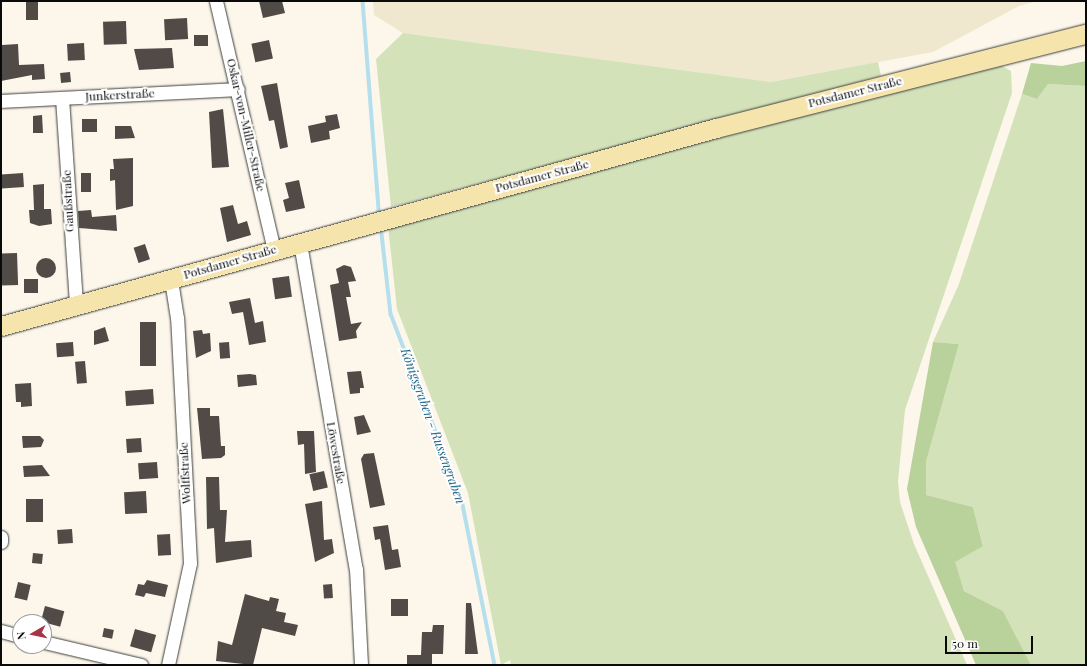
<!DOCTYPE html>
<html>
<head>
<meta charset="utf-8">
<style>
	body { margin:0 }
	#map { position:relative; width:1087px; height:666px; overflow:hidden; background:#fcf7ea; font-family:"Playfair Display",serif }
	div>[style] { position:absolute }
	[style*='--x'] { left:calc(var(--x)*1px); top:calc(var(--y)*1px); width:calc(var(--w)*1px); rotate:calc(var(--a)*1deg) }
	.farmland>* { inset:0; background:#efe8ce }
	.green>* { inset:0; background:#d3e2b9 }
	.forest>* { inset:0; background:#b9d19a }
	.stream>* { height:3.5px; margin:-1.75px; padding:0 1.75px; transform-origin:1.75px; border-radius:1.75px; background:#b5dfed }
	.building>* { inset:0; background:#514b48; transform-origin:0 0 }
	.round { border-radius:50% }
	.roads { filter:drop-shadow(0 0 1px #3d3d3d) drop-shadow(0 0 1px #3d3d3d) }
	.street>* { height:13px; margin:-6.5px; padding:0 6.5px; transform-origin:6.5px; border-radius:6.5px; background:#fff }
	.secondary>* { height:19px; margin:-9.5px; padding:0 9.5px; transform-origin:9.5px; border-radius:9.5px; background:#f5e5ad }
	span { translate:-50% -50%; white-space:nowrap; text-align:center; line-height:1.15; -webkit-text-stroke:4px #fff; paint-order:stroke }
	.street-label { font-size:12px; color:#0a0a0a }
	.water-label { font-size:13px; color:#246a8b; font-style:italic }
	.frame { position:absolute; inset:0; border:2px solid #0a0a0a; pointer-events:none }
	.north { position:absolute; left:12px; top:614px; width:40px; height:40px; box-sizing:border-box; background:#fff; border:1px solid #9d9d9d; border-radius:50%; rotate:261deg; font-size:11px; font-weight:700; line-height:16px; text-align:center; color:#0a0a0a }
	.north::after { content:''; display:block; margin:auto; width:14px; height:18px; background:#a83547; clip-path:polygon(50% 0,100% 100%,50% 72%,0 100%) }
	.scale { position:absolute; left:945px; top:636px; width:88px; height:18px; box-sizing:border-box; border:2px solid #0a0a0a; border-top:0; padding-left:5px; font-size:12px; line-height:14px; white-space:nowrap; color:#0a0a0a; -webkit-text-stroke:3px #fff; paint-order:stroke }
</style>
</head>
<body>
<div id="map">
	<div class="farmland">
		<div style="clip-path:polygon(373px 1px,1038px 1px,1019px 6px,933px 52px,771px 82px,403px 33px,374px 15px)"></div>
	</div>
	<div class="green">
		<div style="clip-path:polygon(403px 33px,771px 82px,878px 62px,881px 76px,391px 207px,376px 59px)"></div>
		<div style="clip-path:polygon(998px 64px,1011px 71px,1012px 93px,905px 410px,898px 481px,900px 502px,914px 544px,967px 665px,511px 665px,510px 660px,501px 665px,468px 493px,397px 309px,388px 226px,768px 120px)"></div>
		<div style="clip-path:polygon(1048px 84px,1086px 86px,1086px 665px,1031px 665px,1003px 611px,964px 591px,954px 562px,983px 545px,973px 507px,926px 495px,926px 462px,959px 344px,933px 342px,959px 284px,1022px 94px,1037px 99px)"></div>
	</div>
	<div class="forest">
		<div style="clip-path:polygon(1086px 61px,1086px 86px,1048px 84px,1037px 99px,1022px 94px,1031px 63px,1062px 66px)"></div>
		<div style="clip-path:polygon(933px 342px,959px 344px,926px 462px,926px 495px,973px 507px,983px 546px,955px 562px,964px 591px,1003px 611px,1031px 665px,976px 665px,916px 527px,907px 489px)"></div>
	</div>
	<div class="stream">
		<div style="--x:363;--y:1;--w:210;--a:85.6"></div>
		<div style="--x:382;--y:234;--w:81;--a:83.6"></div>
		<div style="--x:391;--y:314;--w:199;--a:69.1"></div>
		<div style="--x:462;--y:500;--w:168;--a:78.7"></div>
	</div>
	<div class="building">
		<div style="left:26px;top:1px;width:12px;height:19px"></div>
		<div style="clip-path:polygon(259px 1px,282px 1px,285px 13px,263px 18px)"></div>
		<div style="left:187px;top:18px;width:21px;height:23px;rotate:87deg"></div>
		<div style="left:126px;top:21px;width:23px;height:23px;rotate:88deg"></div>
		<div style="left:208px;top:35px;width:11px;height:14px;rotate:90deg"></div>
		<div style="left:269px;top:40px;width:19px;height:18px;rotate:78deg"></div>
		<div style="left:84px;top:43px;width:17px;height:17px;rotate:87deg"></div>
		<div style="clip-path:polygon(18px 44px,19px 65px,44px 64px,45px 79px,32px 80px,32px 75px,1px 81px,2px 45px)"></div>
		<div style="clip-path:polygon(172px 48px,174px 68px,139px 70px,134px 49px)"></div>
		<div style="left:70px;top:72px;width:10px;height:10px;rotate:84deg"></div>
		<div style="clip-path:polygon(277px 83px,288px 147px,280px 149px,274px 120px,269px 121px,261px 86px)"></div>
		<div style="clip-path:polygon(223px 109px,229px 167px,212px 168px,209px 112px)"></div>
		<div style="clip-path:polygon(337px 114px,340px 128px,329px 131px,330px 139px,311px 143px,308px 126px,326px 122px,325px 116px)"></div>
		<div style="clip-path:polygon(42px 115px,43px 133px,33px 133px,33px 116px)"></div>
		<div style="left:97px;top:119px;width:13px;height:15px;rotate:90deg"></div>
		<div style="clip-path:polygon(115px 126px,131px 126px,135px 138px,115px 139px)"></div>
		<div style="clip-path:polygon(133px 158px,133px 206px,116px 210px,115px 180px,110px 181px,110px 169px,114px 169px,113px 159px)"></div>
		<div style="left:23px;top:173px;width:14px;height:22px;rotate:86deg"></div>
		<div style="left:81px;top:173px;width:10px;height:19px"></div>
		<div style="clip-path:polygon(299px 180px,305px 208px,286px 212px,283px 200px,289px 198px,285px 183px)"></div>
		<div style="clip-path:polygon(44px 184px,44px 209px,51px 209px,52px 224px,39px 226px,30px 223px,29px 210px,34px 210px,33px 185px)"></div>
		<div style="clip-path:polygon(233px 205px,238px 224px,247px 221px,251px 235px,227px 242px,220px 208px)"></div>
		<div style="clip-path:polygon(91px 210px,92px 217px,116px 215px,117px 231px,79px 228px,78px 211px)"></div>
		<div style="left:145px;top:244px;width:16px;height:12px;rotate:72deg"></div>
		<div style="left:17px;top:253px;width:32px;height:16px;rotate:88deg"></div>
		<div class="round" style="left:36px;top:258px;width:20px;height:20px"></div>
		<div style="clip-path:polygon(344px 265px,351px 267px,356px 281px,348px 282px,351px 297px,346px 297px,351px 324px,362px 322px,356px 331px,357px 338px,339px 341px,330px 285px,339px 283px,336px 269px)"></div>
		<div style="left:289px;top:276px;width:21px;height:17px;rotate:82deg"></div>
		<div style="left:24px;top:279px;width:14px;height:14px"></div>
		<div style="clip-path:polygon(250px 298px,255px 323px,263px 321px,266px 342px,249px 345px,243px 312px,232px 314px,229px 302px)"></div>
		<div style="left:140px;top:322px;width:16px;height:44px"></div>
		<div style="clip-path:polygon(105px 327px,109px 341px,94px 345px,94px 331px)"></div>
		<div style="clip-path:polygon(202px 330px,203px 334px,210px 333px,211px 351px,196px 358px,193px 331px)"></div>
		<div style="left:73px;top:342px;width:14px;height:17px;rotate:86deg"></div>
		<div style="left:229px;top:342px;width:16px;height:10px;rotate:86deg"></div>
		<div style="left:85px;top:361px;width:22px;height:10px;rotate:85deg"></div>
		<div style="clip-path:polygon(361px 371px,364px 388px,360px 388px,360px 393px,350px 394px,347px 372px)"></div>
		<div style="clip-path:polygon(250px 374px,256px 375px,257px 385px,238px 387px,237px 375px)"></div>
		<div style="clip-path:polygon(31px 383px,32px 406px,21px 407px,21px 402px,16px 402px,15px 384px)"></div>
		<div style="left:153px;top:389px;width:15px;height:28px;rotate:86deg"></div>
		<div style="clip-path:polygon(197px 408px,210px 408px,210px 416px,219px 416px,221px 446px,225px 446px,225px 455px,221px 458px,202px 459px)"></div>
		<div style="clip-path:polygon(364px 415px,371px 432px,357px 435px,354px 417px)"></div>
		<div style="clip-path:polygon(297px 431px,314px 431px,316px 472px,305px 474px,304px 444px,298px 445px)"></div>
		<div style="clip-path:polygon(22px 436px,40px 436px,44px 440px,41px 447px,23px 448px)"></div>
		<div style="left:141px;top:438px;width:14px;height:15px;rotate:86deg"></div>
		<div style="clip-path:polygon(374px 453px,385px 505px,370px 508px,361px 459px,364px 454px)"></div>
		<div style="left:157px;top:462px;width:16px;height:19px;rotate:86deg"></div>
		<div style="clip-path:polygon(42px 465px,50px 476px,24px 477px,23px 466px)"></div>
		<div style="left:324px;top:471px;width:17px;height:15px;rotate:77deg"></div>
		<div style="clip-path:polygon(206px 477px,219px 477px,220px 510px,227px 510px,225px 542px,251px 540px,252px 557px,216px 563px,214px 528px,207px 529px)"></div>
		<div style="left:146px;top:491px;width:22px;height:22px;rotate:87deg"></div>
		<div style="left:26px;top:499px;width:17px;height:23px"></div>
		<div style="clip-path:polygon(322px 501px,324px 540px,332px 539px,334px 553px,315px 562px,305px 504px)"></div>
		<div style="clip-path:polygon(388px 525px,392px 550px,398px 549px,401px 567px,385px 570px,380px 539px,375px 540px,373px 527px)"></div>
		<div style="left:72px;top:529px;width:14px;height:15px;rotate:86deg"></div>
		<div style="left:170px;top:534px;width:21px;height:13px;rotate:87deg"></div>
		<div style="left:33px;top:553px;width:10px;height:10px;rotate:6deg"></div>
		<div style="clip-path:polygon(147px 580px,168px 585px,165px 597px,146px 593px,144px 597px,135px 595px,138px 584px,144px 585px)"></div>
		<div style="left:18px;top:582px;width:13px;height:16px;rotate:13deg"></div>
		<div style="left:332px;top:584px;width:14px;height:9px;rotate:86deg"></div>
		<div style="clip-path:polygon(245px 594px,269px 601px,270px 597px,279px 599px,276px 611px,286px 613px,284px 622px,298px 625px,295px 636px,262px 628px,253px 665px,216px 661px,218px 641px,232px 645px)"></div>
		<div style="left:391px;top:599px;width:17px;height:17px"></div>
		<div style="clip-path:polygon(466px 603px,471px 603px,478px 654px,465px 654px)"></div>
		<div style="left:45px;top:606px;width:20px;height:16px;rotate:15deg"></div>
		<div style="clip-path:polygon(433px 625px,444px 625px,443px 654px,432px 654px,432px 665px,407px 665px,407px 655px,421px 655px,422px 632px,432px 632px)"></div>
		<div style="left:104px;top:628px;width:10px;height:9px;rotate:11deg"></div>
		<div style="left:135px;top:629px;width:22px;height:18px;rotate:16deg"></div>
	</div>
	<div class="roads">
		<div class="street">
			<div style="--x:216;--y:1;--w:256;--a:76.9"></div>
			<div style="--x:62;--y:98;--w:206;--a:86.1"></div>
			<div style="--x:1;--y:101;--w:237;--a:-2.9"></div>
			<div style="--x:300;--y:243;--w:331;--a:80.3"></div>
			<div style="--x:356;--y:569;--w:96;--a:87"></div>
			<div style="--x:1;--y:537;--w:5;--a:90"></div>
			<div style="--x:1;--y:631;--w:20;--a:15"></div>
			<div style="--x:44;--y:642;--w:100;--a:13.3"></div>
			<div style="--x:168;--y:665;--w:104;--a:-77.8"></div>
			<div style="--x:190;--y:563;--w:245;--a:-93"></div>
			<div style="--x:177;--y:318;--w:39;--a:-99"></div>
		</div>
		<div class="secondary">
			<div style="--x:1;--y:326;--w:742;--a:-15.48"></div>
			<div style="--x:716;--y:128;--w:382;--a:-14.3"></div>
		</div>
	</div>
	<div class="street-label">
		<span style="left:855px;top:92px;rotate:-14deg">Potsdamer Straße</span>
		<span style="left:120px;top:95px;rotate:-3deg">Junkerstraße</span>
		<span style="left:246px;top:125px;rotate:77deg">Oskar-von-Miller-Straße</span>
		<span style="left:542px;top:176px;rotate:-15deg">Potsdamer Straße</span>
		<span style="left:68px;top:201px;rotate:-93deg">Gaußstraße</span>
		<span style="left:230px;top:262px;rotate:-16deg">Potsdamer Straße</span>
		<span style="left:336px;top:453px;rotate:80deg">Löwestraße</span>
		<span style="left:185px;top:473px;rotate:-93deg">Wolffstraße</span>
	</div>
	<div class="water-label">
		<span style="left:433px;top:426px;rotate:70deg">Königsgraben - Russengraben</span>
	</div>
	<div class="frame"></div>
	<div class="north">N</div>
	<div class="scale">50 m</div>
</div>
</body>
</html>
